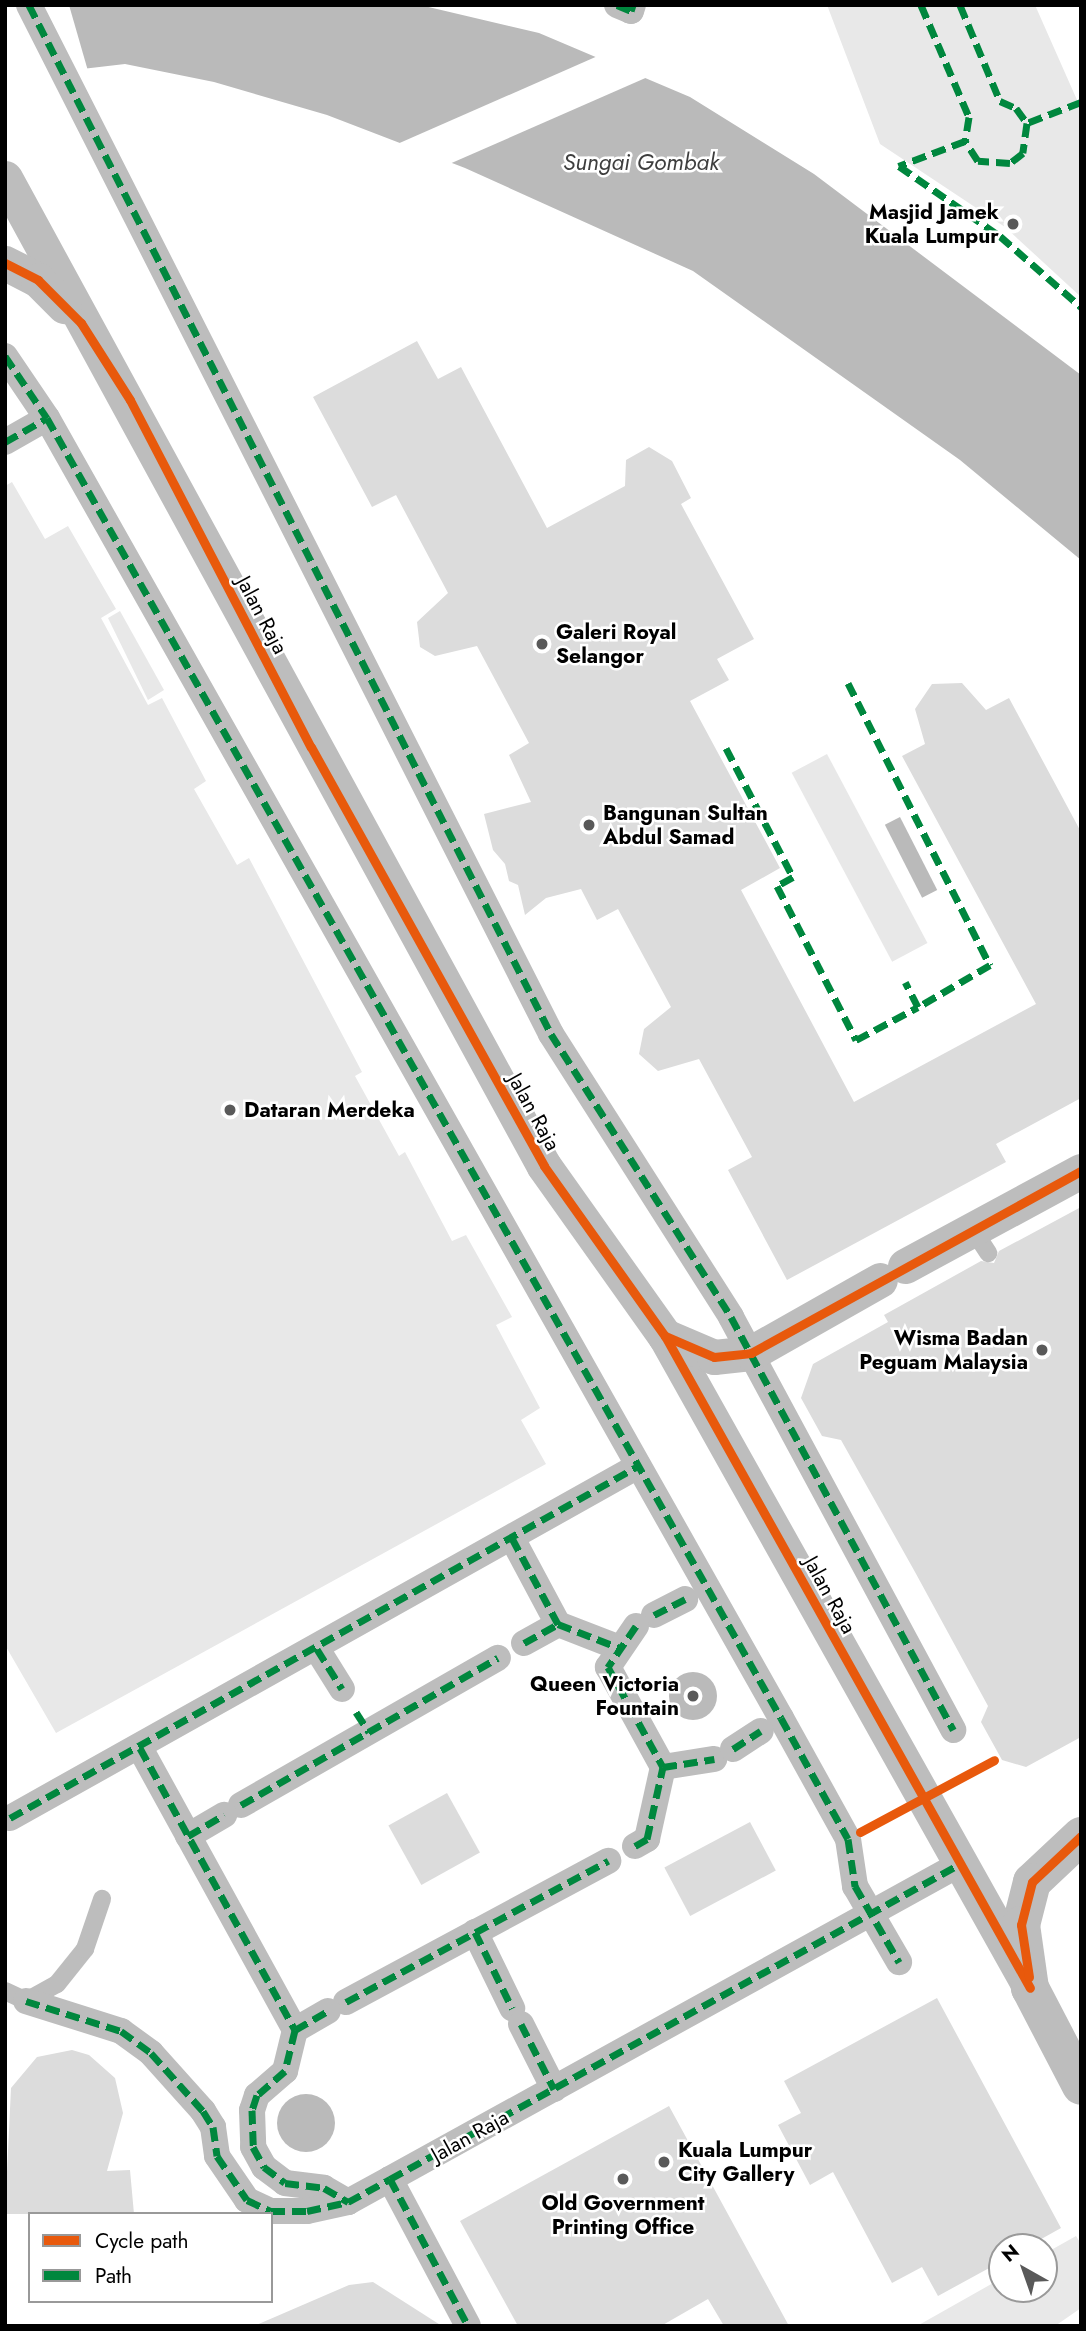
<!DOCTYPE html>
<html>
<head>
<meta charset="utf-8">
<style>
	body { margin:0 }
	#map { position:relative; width:1086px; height:2331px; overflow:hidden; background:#fff; font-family:Jost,sans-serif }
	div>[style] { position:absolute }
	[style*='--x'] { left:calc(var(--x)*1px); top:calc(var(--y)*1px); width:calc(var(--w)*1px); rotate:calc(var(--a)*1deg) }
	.green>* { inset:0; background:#e8e8e8; transform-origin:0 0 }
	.water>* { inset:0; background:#bababa; transform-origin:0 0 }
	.round { border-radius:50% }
	.pier>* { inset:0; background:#fff }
	.building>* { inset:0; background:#dcdcdc; transform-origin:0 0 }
	.service>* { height:18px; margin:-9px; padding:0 9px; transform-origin:9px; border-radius:9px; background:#bdbdbd }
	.pedestrian>* { height:26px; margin:-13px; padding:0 13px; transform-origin:13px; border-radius:13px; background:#bdbdbd }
	.minor>* { height:35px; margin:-17.5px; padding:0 17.5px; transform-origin:17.5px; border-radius:17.5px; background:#bdbdbd }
	.tertiary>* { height:38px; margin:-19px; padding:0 19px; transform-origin:19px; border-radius:19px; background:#bdbdbd }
	.quiet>* { height:7px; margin-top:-3.5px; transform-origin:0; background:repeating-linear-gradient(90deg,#00873e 0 14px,transparent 0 21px) }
	.cycleway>* { height:9px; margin:-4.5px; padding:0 4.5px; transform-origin:4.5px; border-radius:4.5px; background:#e8590c }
	.dots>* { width:19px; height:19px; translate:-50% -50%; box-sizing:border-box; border:4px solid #fff; border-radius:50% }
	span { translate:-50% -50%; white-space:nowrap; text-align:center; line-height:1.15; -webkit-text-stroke:5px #fff; paint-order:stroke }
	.poi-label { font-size:21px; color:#000; font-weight:700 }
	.right { translate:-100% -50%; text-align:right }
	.left { translate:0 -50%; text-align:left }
	.street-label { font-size:21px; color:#000 }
	.water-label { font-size:23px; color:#3e3e3e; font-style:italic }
	.frame { position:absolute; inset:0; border:7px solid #000; pointer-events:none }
	.legend { position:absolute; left:28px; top:2212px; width:245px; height:91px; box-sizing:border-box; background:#fff; border:2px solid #999; margin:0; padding:9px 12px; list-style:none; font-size:21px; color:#000 }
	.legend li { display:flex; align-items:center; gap:14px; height:35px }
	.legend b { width:35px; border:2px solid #999 }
	.north { position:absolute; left:988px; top:2233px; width:70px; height:70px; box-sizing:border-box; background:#fff; border:2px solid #999; border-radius:50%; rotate:320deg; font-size:19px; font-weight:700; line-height:28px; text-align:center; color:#000 }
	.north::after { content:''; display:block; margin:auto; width:24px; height:32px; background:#595959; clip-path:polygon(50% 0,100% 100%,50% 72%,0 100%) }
</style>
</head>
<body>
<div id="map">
	<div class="green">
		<div style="clip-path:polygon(827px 5px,1035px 5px,1081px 109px,1081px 297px,1005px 227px,880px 144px)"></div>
		<div style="clip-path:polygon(12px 482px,45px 539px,68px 526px,116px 609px,101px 618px,148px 705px,162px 698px,206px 781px,194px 789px,237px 865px,249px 858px,362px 1072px,355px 1076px,399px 1156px,405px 1152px,452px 1241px,466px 1235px,512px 1317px,496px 1325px,540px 1408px,521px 1420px,546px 1464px,56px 1733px,5px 1645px,5px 486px)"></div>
		<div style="clip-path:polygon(120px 611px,164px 690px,148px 700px,108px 618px)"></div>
		<div style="left:827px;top:754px;width:214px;height:40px;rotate:62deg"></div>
		<div style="clip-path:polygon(1076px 2236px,1081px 2244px,1081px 2308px,1055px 2326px,917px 2326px,1002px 2278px,1002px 2289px,1044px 2289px,1044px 2254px)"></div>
	</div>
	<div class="water">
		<div style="clip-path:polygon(5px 5px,420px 5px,539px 33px,690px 97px,814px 174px,1081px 375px,1081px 560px,960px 460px,693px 271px,465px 168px,327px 115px,214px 82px,125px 64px,5px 78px)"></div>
		<div style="left:900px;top:817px;width:82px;height:17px;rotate:63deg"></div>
		<div class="round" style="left:669px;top:1672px;width:48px;height:48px"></div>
		<div class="round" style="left:277px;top:2094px;width:58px;height:58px"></div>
	</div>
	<div class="pier">
		<div style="clip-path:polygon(5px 5px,69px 5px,88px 71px,5px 81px)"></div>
		<div style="clip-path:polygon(600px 55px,650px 76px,447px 165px,395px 145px)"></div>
	</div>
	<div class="building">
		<div style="clip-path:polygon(417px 341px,438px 379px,461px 367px,547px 528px,625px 486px,626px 460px,649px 447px,672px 461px,691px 498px,681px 504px,754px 639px,717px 659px,729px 680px,690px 701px,780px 868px,741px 890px,854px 1102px,1036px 1004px,902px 756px,925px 744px,915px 709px,932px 684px,962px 683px,986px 710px,1009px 698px,1081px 832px,1081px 1098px,996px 1144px,1006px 1162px,787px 1280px,728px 1170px,752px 1157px,699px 1059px,658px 1071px,639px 1054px,644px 1029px,671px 1007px,618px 909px,597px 920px,581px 889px,546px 898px,525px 915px,518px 885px,509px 881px,505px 864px,493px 850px,484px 814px,531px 802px,509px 755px,529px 743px,477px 646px,435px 656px,420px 647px,417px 622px,448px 593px,396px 495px,372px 507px,313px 397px)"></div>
		<div style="clip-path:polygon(1081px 1207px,1081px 1737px,1026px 1767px,1002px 1760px,981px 1722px,988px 1706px,915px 1572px,841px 1440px,822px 1436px,801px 1398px,813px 1364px,888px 1322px,884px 1315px,981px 1261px,994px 1263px,999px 1251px)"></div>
		<div style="left:447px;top:1793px;width:68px;height:67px;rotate:61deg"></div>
		<div style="left:750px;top:1822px;width:55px;height:97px;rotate:62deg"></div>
		<div style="clip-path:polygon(937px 1998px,1061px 2228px,1027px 2247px,1002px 2247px,1002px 2261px,938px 2296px,922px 2267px,892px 2283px,833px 2172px,810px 2185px,778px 2125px,801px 2113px,784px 2081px)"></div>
		<div style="clip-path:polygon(72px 2050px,89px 2055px,115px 2078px,123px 2113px,107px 2171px,130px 2170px,134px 2214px,5px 2214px,11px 2088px,37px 2057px)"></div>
		<div style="clip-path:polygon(669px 2106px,789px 2326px,724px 2326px,708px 2299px,661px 2326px,518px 2326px,460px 2221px)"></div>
		<div style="clip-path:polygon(373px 2282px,442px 2326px,254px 2326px,349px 2285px)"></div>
	</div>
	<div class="service">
		<div style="--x:972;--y:1228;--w:30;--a:57"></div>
		<div style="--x:5;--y:1991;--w:23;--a:25"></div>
		<div style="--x:26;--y:2001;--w:35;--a:-29"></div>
		<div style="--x:57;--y:1984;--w:45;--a:-51.3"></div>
		<div style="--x:85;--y:1949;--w:53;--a:-71.2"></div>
	</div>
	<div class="pedestrian">
		<div style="--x:29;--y:5;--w:1154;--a:63.1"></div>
		<div style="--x:551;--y:1034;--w:335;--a:57.5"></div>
		<div style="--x:731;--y:1317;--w:469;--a:61.7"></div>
		<div style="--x:617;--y:5;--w:15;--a:23"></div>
		<div style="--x:631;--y:11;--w:6;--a:-72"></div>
		<div style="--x:5;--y:356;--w:75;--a:55.9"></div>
		<div style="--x:47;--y:418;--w:1493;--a:60.55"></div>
		<div style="--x:781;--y:1718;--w:138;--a:61"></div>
		<div style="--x:848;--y:1839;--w:48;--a:81.5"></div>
		<div style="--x:855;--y:1886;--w:88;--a:59.9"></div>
		<div style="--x:5;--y:442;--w:48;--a:-29.7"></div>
		<div style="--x:512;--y:1538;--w:98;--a:61.9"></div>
		<div style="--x:558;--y:1624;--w:66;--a:21.2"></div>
		<div style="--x:654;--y:1615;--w:35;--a:-27"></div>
		<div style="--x:636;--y:1626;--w:50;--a:124.3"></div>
		<div style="--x:608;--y:1667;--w:114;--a:61.2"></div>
		<div style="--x:663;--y:1767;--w:52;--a:-8.9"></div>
		<div style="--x:524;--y:1643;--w:39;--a:-29"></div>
		<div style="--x:317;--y:1649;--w:47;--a:58"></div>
		<div style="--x:140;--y:1748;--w:322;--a:61.2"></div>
		<div style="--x:295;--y:2030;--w:42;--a:103.7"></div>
		<div style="--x:285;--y:2071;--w:37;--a:139"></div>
		<div style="--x:257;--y:2095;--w:16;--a:108"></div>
		<div style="--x:252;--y:2110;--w:37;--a:88"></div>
		<div style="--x:253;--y:2147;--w:23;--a:61"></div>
		<div style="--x:264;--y:2167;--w:26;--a:37"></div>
		<div style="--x:285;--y:2183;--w:39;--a:7"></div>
		<div style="--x:324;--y:2188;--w:28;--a:30"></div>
		<div style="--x:733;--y:1749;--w:33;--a:-33"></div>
		<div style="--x:241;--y:1805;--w:296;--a:-29.8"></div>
		<div style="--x:10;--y:1818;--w:720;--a:-29.27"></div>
		<div style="--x:188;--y:1836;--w:42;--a:-30.3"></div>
		<div style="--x:635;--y:1846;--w:14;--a:-30"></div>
		<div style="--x:647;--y:1839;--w:74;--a:-77.5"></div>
		<div style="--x:475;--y:1932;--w:85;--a:64"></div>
		<div style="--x:26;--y:2001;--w:100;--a:17.5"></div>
		<div style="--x:121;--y:2031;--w:37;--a:36"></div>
		<div style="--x:151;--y:2053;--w:78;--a:48.1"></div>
		<div style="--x:203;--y:2111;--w:19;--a:58"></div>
		<div style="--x:213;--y:2127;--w:29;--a:82"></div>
		<div style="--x:217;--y:2156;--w:53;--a:55.7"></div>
		<div style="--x:247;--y:2200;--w:26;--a:25"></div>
		<div style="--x:271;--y:2211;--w:36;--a:0"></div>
		<div style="--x:307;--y:2211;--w:42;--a:-12.4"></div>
		<div style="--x:348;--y:2202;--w:48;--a:-28.7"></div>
		<div style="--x:390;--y:2179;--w:651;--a:-28.93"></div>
		<div style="--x:346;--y:2002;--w:298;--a:-28.3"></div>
		<div style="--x:521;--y:2024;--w:73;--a:63.1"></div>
		<div style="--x:295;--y:2030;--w:38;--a:-30"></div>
		<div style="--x:390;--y:2179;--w:166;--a:62"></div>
	</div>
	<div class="minor">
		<div style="--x:5;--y:178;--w:1125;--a:61.39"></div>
		<div style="--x:544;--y:1166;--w:209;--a:54.6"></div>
		<div style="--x:665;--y:1336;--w:741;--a:60.73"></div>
		<div style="--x:5;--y:263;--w:37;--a:27"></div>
		<div style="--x:38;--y:280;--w:37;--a:45"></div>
		<div style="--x:905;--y:1266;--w:200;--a:-28.4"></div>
		<div style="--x:665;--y:1336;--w:53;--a:23.2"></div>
		<div style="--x:714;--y:1357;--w:37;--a:-6"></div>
		<div style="--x:751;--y:1353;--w:148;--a:-29.5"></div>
	</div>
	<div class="tertiary">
		<div style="--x:1081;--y:1836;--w:67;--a:136.8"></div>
		<div style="--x:1032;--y:1882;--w:44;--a:104.3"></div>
		<div style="--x:1021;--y:1925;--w:64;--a:81.9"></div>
		<div style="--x:1030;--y:1988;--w:110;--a:62.5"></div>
	</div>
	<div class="quiet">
		<div style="--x:29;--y:5;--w:1154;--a:63.1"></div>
		<div style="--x:551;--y:1034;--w:335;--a:57.5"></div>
		<div style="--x:731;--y:1317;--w:469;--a:61.7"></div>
		<div style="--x:617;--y:5;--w:15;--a:23"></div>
		<div style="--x:631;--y:11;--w:6;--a:-72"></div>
		<div style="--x:921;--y:5;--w:122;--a:66.8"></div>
		<div style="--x:969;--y:117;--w:24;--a:99"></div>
		<div style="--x:960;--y:5;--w:104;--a:67.4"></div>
		<div style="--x:1000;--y:101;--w:17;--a:24"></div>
		<div style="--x:1016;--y:108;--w:19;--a:54"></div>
		<div style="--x:1081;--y:102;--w:58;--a:158.7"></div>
		<div style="--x:1027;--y:123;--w:30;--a:98"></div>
		<div style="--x:1023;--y:153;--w:16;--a:142"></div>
		<div style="--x:1010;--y:163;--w:32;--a:-176"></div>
		<div style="--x:978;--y:161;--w:24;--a:-123"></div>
		<div style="--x:965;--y:141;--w:71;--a:159.3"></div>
		<div style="--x:899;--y:166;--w:123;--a:34.7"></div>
		<div style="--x:1000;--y:236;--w:108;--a:41.2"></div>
		<div style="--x:5;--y:356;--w:75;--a:55.9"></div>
		<div style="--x:47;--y:418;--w:1493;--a:60.55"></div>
		<div style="--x:781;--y:1718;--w:138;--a:61"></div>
		<div style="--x:848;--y:1839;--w:48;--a:81.5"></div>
		<div style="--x:855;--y:1886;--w:88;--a:59.9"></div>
		<div style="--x:5;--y:442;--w:48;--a:-29.7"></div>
		<div style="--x:848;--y:683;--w:316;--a:63.3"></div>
		<div style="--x:990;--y:965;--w:83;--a:149.7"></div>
		<div style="--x:726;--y:748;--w:145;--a:62.6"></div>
		<div style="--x:793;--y:877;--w:18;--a:151"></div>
		<div style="--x:777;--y:886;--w:173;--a:62.8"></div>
		<div style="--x:856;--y:1040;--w:70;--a:-28"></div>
		<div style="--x:918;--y:1007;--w:28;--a:-117"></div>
		<div style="--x:512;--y:1538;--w:98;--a:61.9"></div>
		<div style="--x:558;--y:1624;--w:66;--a:21.2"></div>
		<div style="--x:654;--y:1615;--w:35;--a:-27"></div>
		<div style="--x:636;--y:1626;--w:50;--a:124.3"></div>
		<div style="--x:608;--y:1667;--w:114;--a:61.2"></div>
		<div style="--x:663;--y:1767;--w:52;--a:-8.9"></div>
		<div style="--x:524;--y:1643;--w:39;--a:-29"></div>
		<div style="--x:317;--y:1649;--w:47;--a:58"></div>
		<div style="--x:356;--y:1712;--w:24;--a:57"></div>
		<div style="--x:140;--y:1748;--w:322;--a:61.2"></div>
		<div style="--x:295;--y:2030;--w:42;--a:103.7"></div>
		<div style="--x:285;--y:2071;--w:37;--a:139"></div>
		<div style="--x:257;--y:2095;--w:16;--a:108"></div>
		<div style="--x:252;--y:2110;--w:37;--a:88"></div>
		<div style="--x:253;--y:2147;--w:23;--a:61"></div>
		<div style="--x:264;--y:2167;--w:26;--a:37"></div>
		<div style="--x:285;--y:2183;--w:39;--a:7"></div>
		<div style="--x:324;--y:2188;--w:28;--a:30"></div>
		<div style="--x:733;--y:1749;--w:33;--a:-33"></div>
		<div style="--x:241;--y:1805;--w:296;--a:-29.8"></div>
		<div style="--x:10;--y:1818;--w:720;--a:-29.27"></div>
		<div style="--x:188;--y:1836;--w:42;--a:-30.3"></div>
		<div style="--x:635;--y:1846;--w:14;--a:-30"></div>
		<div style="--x:647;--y:1839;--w:74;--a:-77.5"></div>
		<div style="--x:475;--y:1932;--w:85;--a:64"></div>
		<div style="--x:26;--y:2001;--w:100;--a:17.5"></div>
		<div style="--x:121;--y:2031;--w:37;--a:36"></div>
		<div style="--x:151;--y:2053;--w:78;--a:48.1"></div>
		<div style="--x:203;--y:2111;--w:19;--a:58"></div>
		<div style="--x:213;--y:2127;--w:29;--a:82"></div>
		<div style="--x:217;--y:2156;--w:53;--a:55.7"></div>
		<div style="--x:247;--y:2200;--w:26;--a:25"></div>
		<div style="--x:271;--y:2211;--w:36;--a:0"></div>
		<div style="--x:307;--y:2211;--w:42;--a:-12.4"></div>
		<div style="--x:348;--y:2202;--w:48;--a:-28.7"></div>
		<div style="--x:390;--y:2179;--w:651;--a:-28.93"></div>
		<div style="--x:346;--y:2002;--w:298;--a:-28.3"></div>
		<div style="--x:521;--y:2024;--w:73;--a:63.1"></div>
		<div style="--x:295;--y:2030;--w:38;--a:-30"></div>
		<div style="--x:390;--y:2179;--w:166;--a:62"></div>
	</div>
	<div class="cycleway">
		<div style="--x:5;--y:263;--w:37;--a:27"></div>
		<div style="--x:38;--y:280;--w:61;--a:45"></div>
		<div style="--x:81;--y:323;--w:91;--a:57.5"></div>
		<div style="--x:130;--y:400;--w:391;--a:62.5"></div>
		<div style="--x:311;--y:747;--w:479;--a:60.9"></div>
		<div style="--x:544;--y:1166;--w:209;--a:54.6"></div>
		<div style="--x:665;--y:1336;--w:747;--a:60.76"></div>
		<div style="--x:665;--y:1336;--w:53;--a:23.2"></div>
		<div style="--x:714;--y:1357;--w:37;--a:-6"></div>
		<div style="--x:751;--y:1353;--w:377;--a:-28.9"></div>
		<div style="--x:860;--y:1832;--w:152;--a:-28.2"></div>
		<div style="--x:1029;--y:1977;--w:53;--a:-98.7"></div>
		<div style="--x:1021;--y:1925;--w:44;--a:-75.7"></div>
		<div style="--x:1032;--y:1882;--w:67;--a:-43.2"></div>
	</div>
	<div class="dots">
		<div style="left:1013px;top:224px;background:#595959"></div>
		<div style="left:542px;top:644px;background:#595959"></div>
		<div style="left:589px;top:825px;background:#595959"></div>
		<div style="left:230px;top:1110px;background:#595959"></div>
		<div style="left:1042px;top:1350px;background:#595959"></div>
		<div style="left:693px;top:1696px;background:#595959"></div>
		<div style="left:664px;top:2162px;background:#595959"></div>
		<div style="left:623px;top:2179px;background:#595959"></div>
	</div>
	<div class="poi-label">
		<span class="right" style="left:999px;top:224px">Masjid Jamek<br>Kuala Lumpur</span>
		<span class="left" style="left:556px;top:644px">Galeri Royal<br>Selangor</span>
		<span class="left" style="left:603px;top:825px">Bangunan Sultan<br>Abdul Samad</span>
		<span class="left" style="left:244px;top:1110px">Dataran Merdeka</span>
		<span class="right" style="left:1028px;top:1350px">Wisma Badan<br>Peguam Malaysia</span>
		<span class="right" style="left:679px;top:1696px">Queen Victoria<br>Fountain</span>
		<span class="left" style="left:678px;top:2162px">Kuala Lumpur<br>City Gallery</span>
		<span style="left:623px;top:2215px">Old Government<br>Printing Office</span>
	</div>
	<div class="street-label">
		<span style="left:262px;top:615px;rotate:62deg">Jalan Raja</span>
		<span style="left:534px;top:1112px;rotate:61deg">Jalan Raja</span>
		<span style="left:830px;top:1595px;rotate:61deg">Jalan Raja</span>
		<span style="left:470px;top:2136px;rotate:-29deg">Jalan Raja</span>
	</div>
	<div class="water-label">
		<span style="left:641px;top:162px">Sungai Gombak</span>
	</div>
	<div class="frame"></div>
	<ul class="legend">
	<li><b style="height:9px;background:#e8590c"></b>Cycle path</li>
	<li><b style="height:9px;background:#00873e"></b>Path</li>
	</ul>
	<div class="north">N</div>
</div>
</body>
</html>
